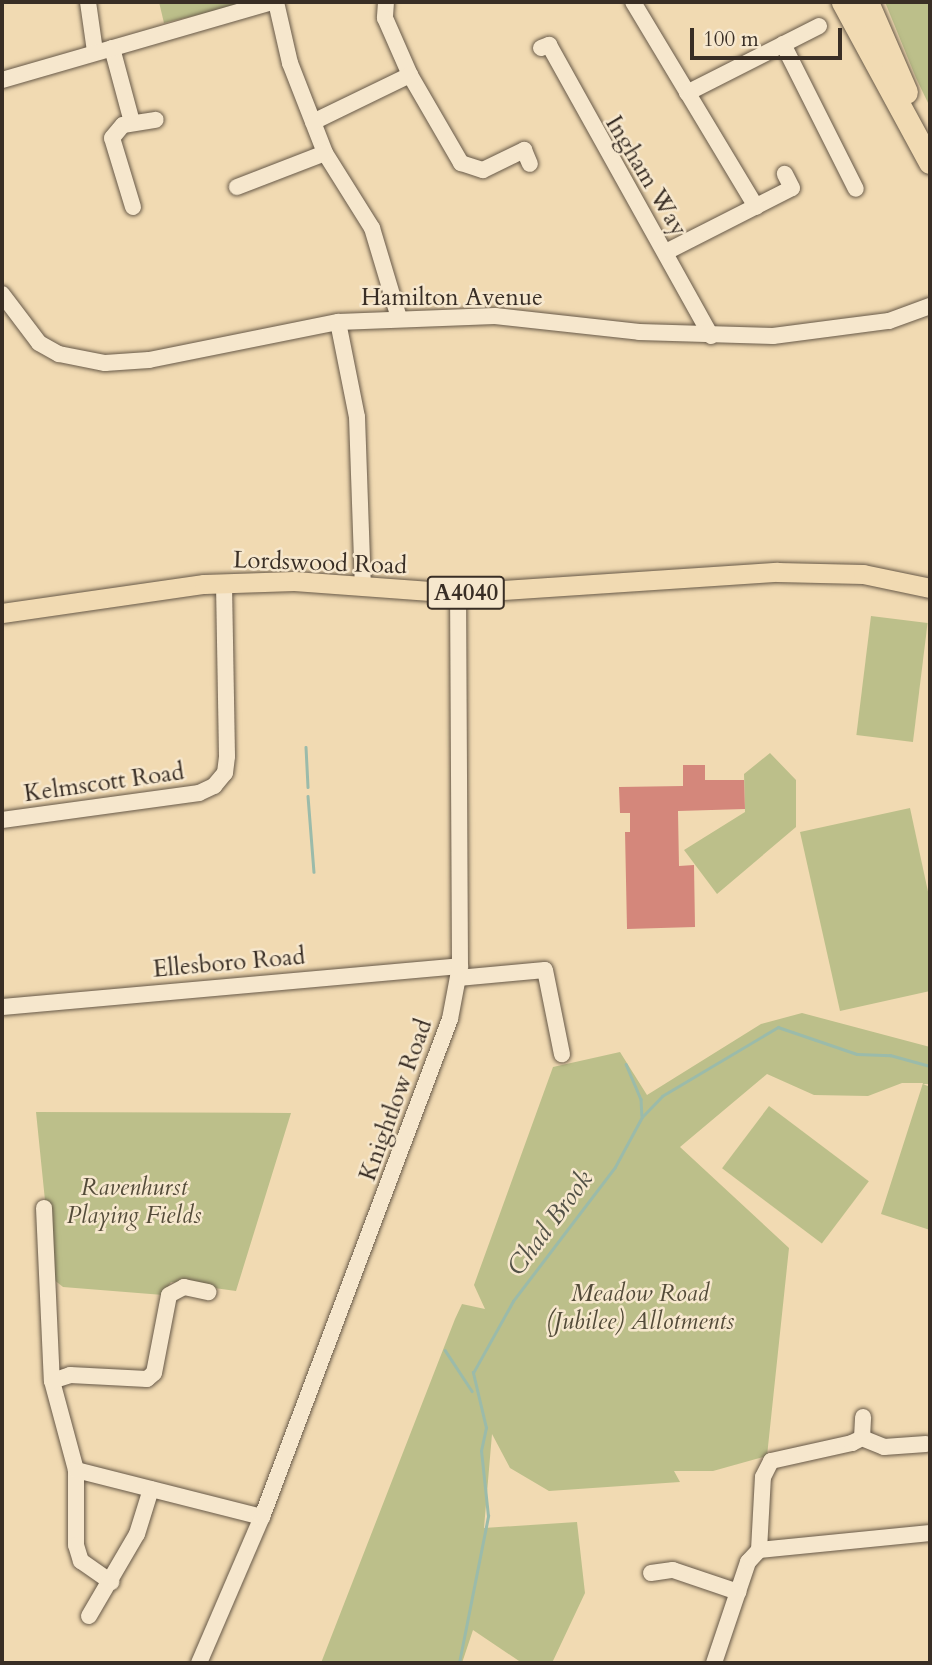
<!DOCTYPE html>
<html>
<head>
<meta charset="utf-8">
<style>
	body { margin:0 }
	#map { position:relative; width:932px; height:1665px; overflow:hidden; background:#f1dab2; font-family:Cardo,serif }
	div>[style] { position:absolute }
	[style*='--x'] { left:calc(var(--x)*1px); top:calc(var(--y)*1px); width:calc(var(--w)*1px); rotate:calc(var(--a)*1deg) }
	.green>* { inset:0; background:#bcbf8a; transform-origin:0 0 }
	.stream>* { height:2.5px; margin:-1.25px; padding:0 1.25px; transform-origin:1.25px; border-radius:1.25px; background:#9bbbaa }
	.building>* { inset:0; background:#d4877b }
	.roads { filter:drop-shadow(0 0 2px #675948) drop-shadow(0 0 2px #675948) }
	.minor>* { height:16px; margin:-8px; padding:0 8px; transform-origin:8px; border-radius:8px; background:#f6e7cd }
	.major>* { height:19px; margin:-9.5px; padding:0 9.5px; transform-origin:9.5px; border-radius:9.5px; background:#f1dab2 }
	.highway>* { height:23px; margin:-11.5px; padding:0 11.5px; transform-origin:11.5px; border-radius:11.5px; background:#f1dab2 }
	span { translate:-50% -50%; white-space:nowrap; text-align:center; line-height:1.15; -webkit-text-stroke:5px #f6e7cd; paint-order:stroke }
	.shield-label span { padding:2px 5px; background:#f6e7cd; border:2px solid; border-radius:5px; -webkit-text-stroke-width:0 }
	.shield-label { font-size:23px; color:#392e25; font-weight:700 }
	.street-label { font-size:24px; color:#392e25 }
	.park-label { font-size:24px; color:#534b39; font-style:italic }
	.water-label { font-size:26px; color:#525146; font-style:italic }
	.frame { position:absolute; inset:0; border:4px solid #392e25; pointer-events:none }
	.scale { position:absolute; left:690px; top:28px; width:152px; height:32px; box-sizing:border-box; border:4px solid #392e25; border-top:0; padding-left:9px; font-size:21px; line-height:24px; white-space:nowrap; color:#392e25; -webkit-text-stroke:5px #f6e7cd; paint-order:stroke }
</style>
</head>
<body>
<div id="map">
	<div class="green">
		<div style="clip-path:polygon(159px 2px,251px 2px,164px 23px)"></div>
		<div style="clip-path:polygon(885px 2px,930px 2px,930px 107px,916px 78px)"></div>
		<div style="left:871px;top:616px;width:57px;height:120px;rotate:7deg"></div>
		<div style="clip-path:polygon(770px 753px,796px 780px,796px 827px,717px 894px,684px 850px,745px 812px,744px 774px)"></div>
		<div style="clip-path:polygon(910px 808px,930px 901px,930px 991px,840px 1011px,800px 832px)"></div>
		<div style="clip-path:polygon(802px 1013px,930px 1047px,930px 1084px,923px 1084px,930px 1087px,930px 1230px,881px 1214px,923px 1083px,902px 1083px,868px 1096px,814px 1095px,767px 1074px,680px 1147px,789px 1248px,767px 1456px,713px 1471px,674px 1471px,680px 1482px,549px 1491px,510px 1468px,492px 1434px,484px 1528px,577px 1522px,585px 1593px,552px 1663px,522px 1663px,473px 1630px,462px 1663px,321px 1663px,455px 1319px,462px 1304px,485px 1309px,474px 1285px,553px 1067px,620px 1052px,647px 1095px,761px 1024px)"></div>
		<div style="left:769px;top:1106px;width:125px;height:78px;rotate:37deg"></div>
		<div style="clip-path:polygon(36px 1112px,291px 1113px,236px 1291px,171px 1282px,163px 1295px,63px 1287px,53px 1279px)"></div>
	</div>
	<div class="stream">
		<div style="--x:306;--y:747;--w:40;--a:87.1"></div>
		<div style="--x:308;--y:796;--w:76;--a:85.5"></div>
		<div style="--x:626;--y:1064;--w:38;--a:67"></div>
		<div style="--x:641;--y:1099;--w:17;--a:87"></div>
		<div style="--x:445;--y:1350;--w:49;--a:56.6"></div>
		<div style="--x:459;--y:1663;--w:150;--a:-78.8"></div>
		<div style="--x:488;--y:1516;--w:65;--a:-96.1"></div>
		<div style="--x:481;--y:1451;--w:24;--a:-78"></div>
		<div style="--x:486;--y:1428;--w:57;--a:-103.3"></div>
		<div style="--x:473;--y:1373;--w:82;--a:-60.9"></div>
		<div style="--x:513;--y:1301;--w:168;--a:-52.7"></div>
		<div style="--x:615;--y:1167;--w:57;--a:-61.6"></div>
		<div style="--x:642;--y:1117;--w:29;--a:-46"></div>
		<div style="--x:662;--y:1096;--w:135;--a:-30.7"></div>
		<div style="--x:778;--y:1027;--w:83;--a:18.9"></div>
		<div style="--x:857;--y:1054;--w:33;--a:2"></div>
		<div style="--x:890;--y:1055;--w:41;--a:15.4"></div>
	</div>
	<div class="building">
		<div style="clip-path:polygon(683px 765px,705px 765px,705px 780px,744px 780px,745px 809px,678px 811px,679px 866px,694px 865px,695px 927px,627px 929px,625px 832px,630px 832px,630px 813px,620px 813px,619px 787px,683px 786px)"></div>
	</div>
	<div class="roads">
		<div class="minor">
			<div style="--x:88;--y:2;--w:49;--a:81.9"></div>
			<div style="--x:276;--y:2;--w:63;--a:77.1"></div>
			<div style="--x:290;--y:63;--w:97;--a:68.7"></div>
			<div style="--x:325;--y:153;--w:89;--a:57.9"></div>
			<div style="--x:372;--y:228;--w:94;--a:73.3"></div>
			<div style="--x:386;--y:2;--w:16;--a:94"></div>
			<div style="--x:385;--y:18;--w:62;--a:66.3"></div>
			<div style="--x:410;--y:75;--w:102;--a:59.9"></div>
			<div style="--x:461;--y:163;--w:23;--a:18"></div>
			<div style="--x:483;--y:170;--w:46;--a:-26"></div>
			<div style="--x:524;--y:150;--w:15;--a:67"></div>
			<div style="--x:633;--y:2;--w:239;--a:59"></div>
			<div style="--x:783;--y:44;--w:162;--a:63.3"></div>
			<div style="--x:112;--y:48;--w:77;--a:74.9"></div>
			<div style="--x:541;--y:48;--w:9;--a:-21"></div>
			<div style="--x:549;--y:45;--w:333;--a:60.9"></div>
			<div style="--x:2;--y:80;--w:281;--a:-16.1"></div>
			<div style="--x:687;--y:93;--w:148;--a:-26.9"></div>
			<div style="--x:313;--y:122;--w:108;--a:-25.9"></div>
			<div style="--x:237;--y:187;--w:94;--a:-21.1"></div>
			<div style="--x:133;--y:207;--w:72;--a:-106.9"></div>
			<div style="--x:112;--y:138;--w:17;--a:-50"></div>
			<div style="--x:123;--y:125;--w:33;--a:-9"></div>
			<div style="--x:666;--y:252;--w:141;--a:-26.9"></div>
			<div style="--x:792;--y:188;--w:16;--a:-117"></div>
			<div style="--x:2;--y:294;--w:61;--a:52.9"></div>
			<div style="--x:39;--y:343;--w:23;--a:29"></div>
			<div style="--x:59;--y:354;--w:47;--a:11.1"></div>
			<div style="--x:105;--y:363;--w:44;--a:-3.9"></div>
			<div style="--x:149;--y:360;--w:193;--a:-11.4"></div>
			<div style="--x:338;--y:322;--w:157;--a:-2.2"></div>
			<div style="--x:495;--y:316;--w:145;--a:6.3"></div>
			<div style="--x:639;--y:332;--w:134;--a:1.7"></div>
			<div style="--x:773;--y:336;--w:117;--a:-7.4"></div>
			<div style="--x:889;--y:321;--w:44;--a:-20.1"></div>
			<div style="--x:338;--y:322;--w:97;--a:78.7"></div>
			<div style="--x:357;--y:417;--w:170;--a:88"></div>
			<div style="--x:2;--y:820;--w:199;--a:-7.8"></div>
			<div style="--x:199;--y:793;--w:17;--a:-25"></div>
			<div style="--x:214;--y:786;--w:17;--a:-50"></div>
			<div style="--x:225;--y:773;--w:17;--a:-83"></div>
			<div style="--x:227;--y:756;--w:173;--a:-91"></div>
			<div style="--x:458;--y:978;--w:87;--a:-5.3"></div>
			<div style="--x:545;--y:970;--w:86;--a:78.6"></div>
			<div style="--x:2;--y:1007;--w:460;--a:-5.1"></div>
			<div style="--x:44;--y:1208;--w:173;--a:87.4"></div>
			<div style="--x:52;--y:1381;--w:92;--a:74.9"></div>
			<div style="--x:76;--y:1470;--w:75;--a:90"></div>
			<div style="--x:76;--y:1545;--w:17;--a:73"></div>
			<div style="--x:81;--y:1561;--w:37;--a:35"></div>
			<div style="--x:52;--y:1381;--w:19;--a:-18"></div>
			<div style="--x:70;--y:1375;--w:77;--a:3"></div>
			<div style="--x:147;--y:1379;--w:9;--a:-41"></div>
			<div style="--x:154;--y:1373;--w:79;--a:-79.1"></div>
			<div style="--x:169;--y:1295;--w:17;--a:-28"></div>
			<div style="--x:184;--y:1287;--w:25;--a:12"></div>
			<div style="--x:862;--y:1438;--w:24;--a:22"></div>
			<div style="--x:884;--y:1447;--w:42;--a:-4.1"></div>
			<div style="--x:76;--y:1470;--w:192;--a:14.2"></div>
			<div style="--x:759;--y:1550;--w:73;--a:-86.9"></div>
			<div style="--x:763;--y:1477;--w:18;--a:-63"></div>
			<div style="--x:771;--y:1461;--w:83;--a:-12.5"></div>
			<div style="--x:852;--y:1443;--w:11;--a:-27"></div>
			<div style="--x:862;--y:1438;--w:21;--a:-87"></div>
			<div style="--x:759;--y:1550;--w:172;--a:-5.7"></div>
			<div style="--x:651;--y:1573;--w:22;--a:-8"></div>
			<div style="--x:673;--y:1570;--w:69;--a:18.7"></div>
			<div style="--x:89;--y:1616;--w:95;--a:-59.7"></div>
			<div style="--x:137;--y:1534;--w:47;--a:-72.7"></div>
			<div style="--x:199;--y:1663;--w:159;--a:-66.7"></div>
			<div style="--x:262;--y:1517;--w:532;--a:-69.32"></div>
			<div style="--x:450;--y:1019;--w:54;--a:-79.3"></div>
			<div style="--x:460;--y:966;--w:373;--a:-90.3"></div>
			<div style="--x:714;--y:1663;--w:107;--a:-71.4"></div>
			<div style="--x:748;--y:1562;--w:16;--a:-47"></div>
		</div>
		<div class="major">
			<div style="--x:2;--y:613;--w:204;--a:-8.2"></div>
			<div style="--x:204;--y:584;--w:90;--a:-1.9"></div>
			<div style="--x:294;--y:581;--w:164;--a:4.2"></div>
			<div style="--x:458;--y:593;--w:320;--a:-3.8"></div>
			<div style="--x:777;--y:572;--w:86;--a:1.3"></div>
			<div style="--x:863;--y:574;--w:68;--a:11.8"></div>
		</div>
		<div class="highway">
			<div style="--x:843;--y:2;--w:182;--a:61.5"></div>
			<div style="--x:867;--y:2;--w:98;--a:66.6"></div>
		</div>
	</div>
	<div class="shield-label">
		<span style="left:466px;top:593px">A4040</span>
	</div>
	<div class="street-label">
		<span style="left:646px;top:176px;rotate:59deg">Ingham Way</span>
		<span style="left:452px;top:298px">Hamilton Avenue</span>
		<span style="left:320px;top:563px;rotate:2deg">Lordswood Road</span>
		<span style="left:104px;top:783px;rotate:-8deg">Kelmscott Road</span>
		<span style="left:229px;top:963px;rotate:-5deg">Ellesboro Road</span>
		<span style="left:396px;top:1100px;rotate:-70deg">Knightlow Road</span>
	</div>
	<div class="park-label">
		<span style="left:134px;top:1202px">Ravenhurst<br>Playing Fields</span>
		<span style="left:640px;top:1308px">Meadow Road<br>(Jubilee) Allotments</span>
	</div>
	<div class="water-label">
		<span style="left:550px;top:1223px;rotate:-53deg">Chad Brook</span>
	</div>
	<div class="frame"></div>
	<div class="scale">100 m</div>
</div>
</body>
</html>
